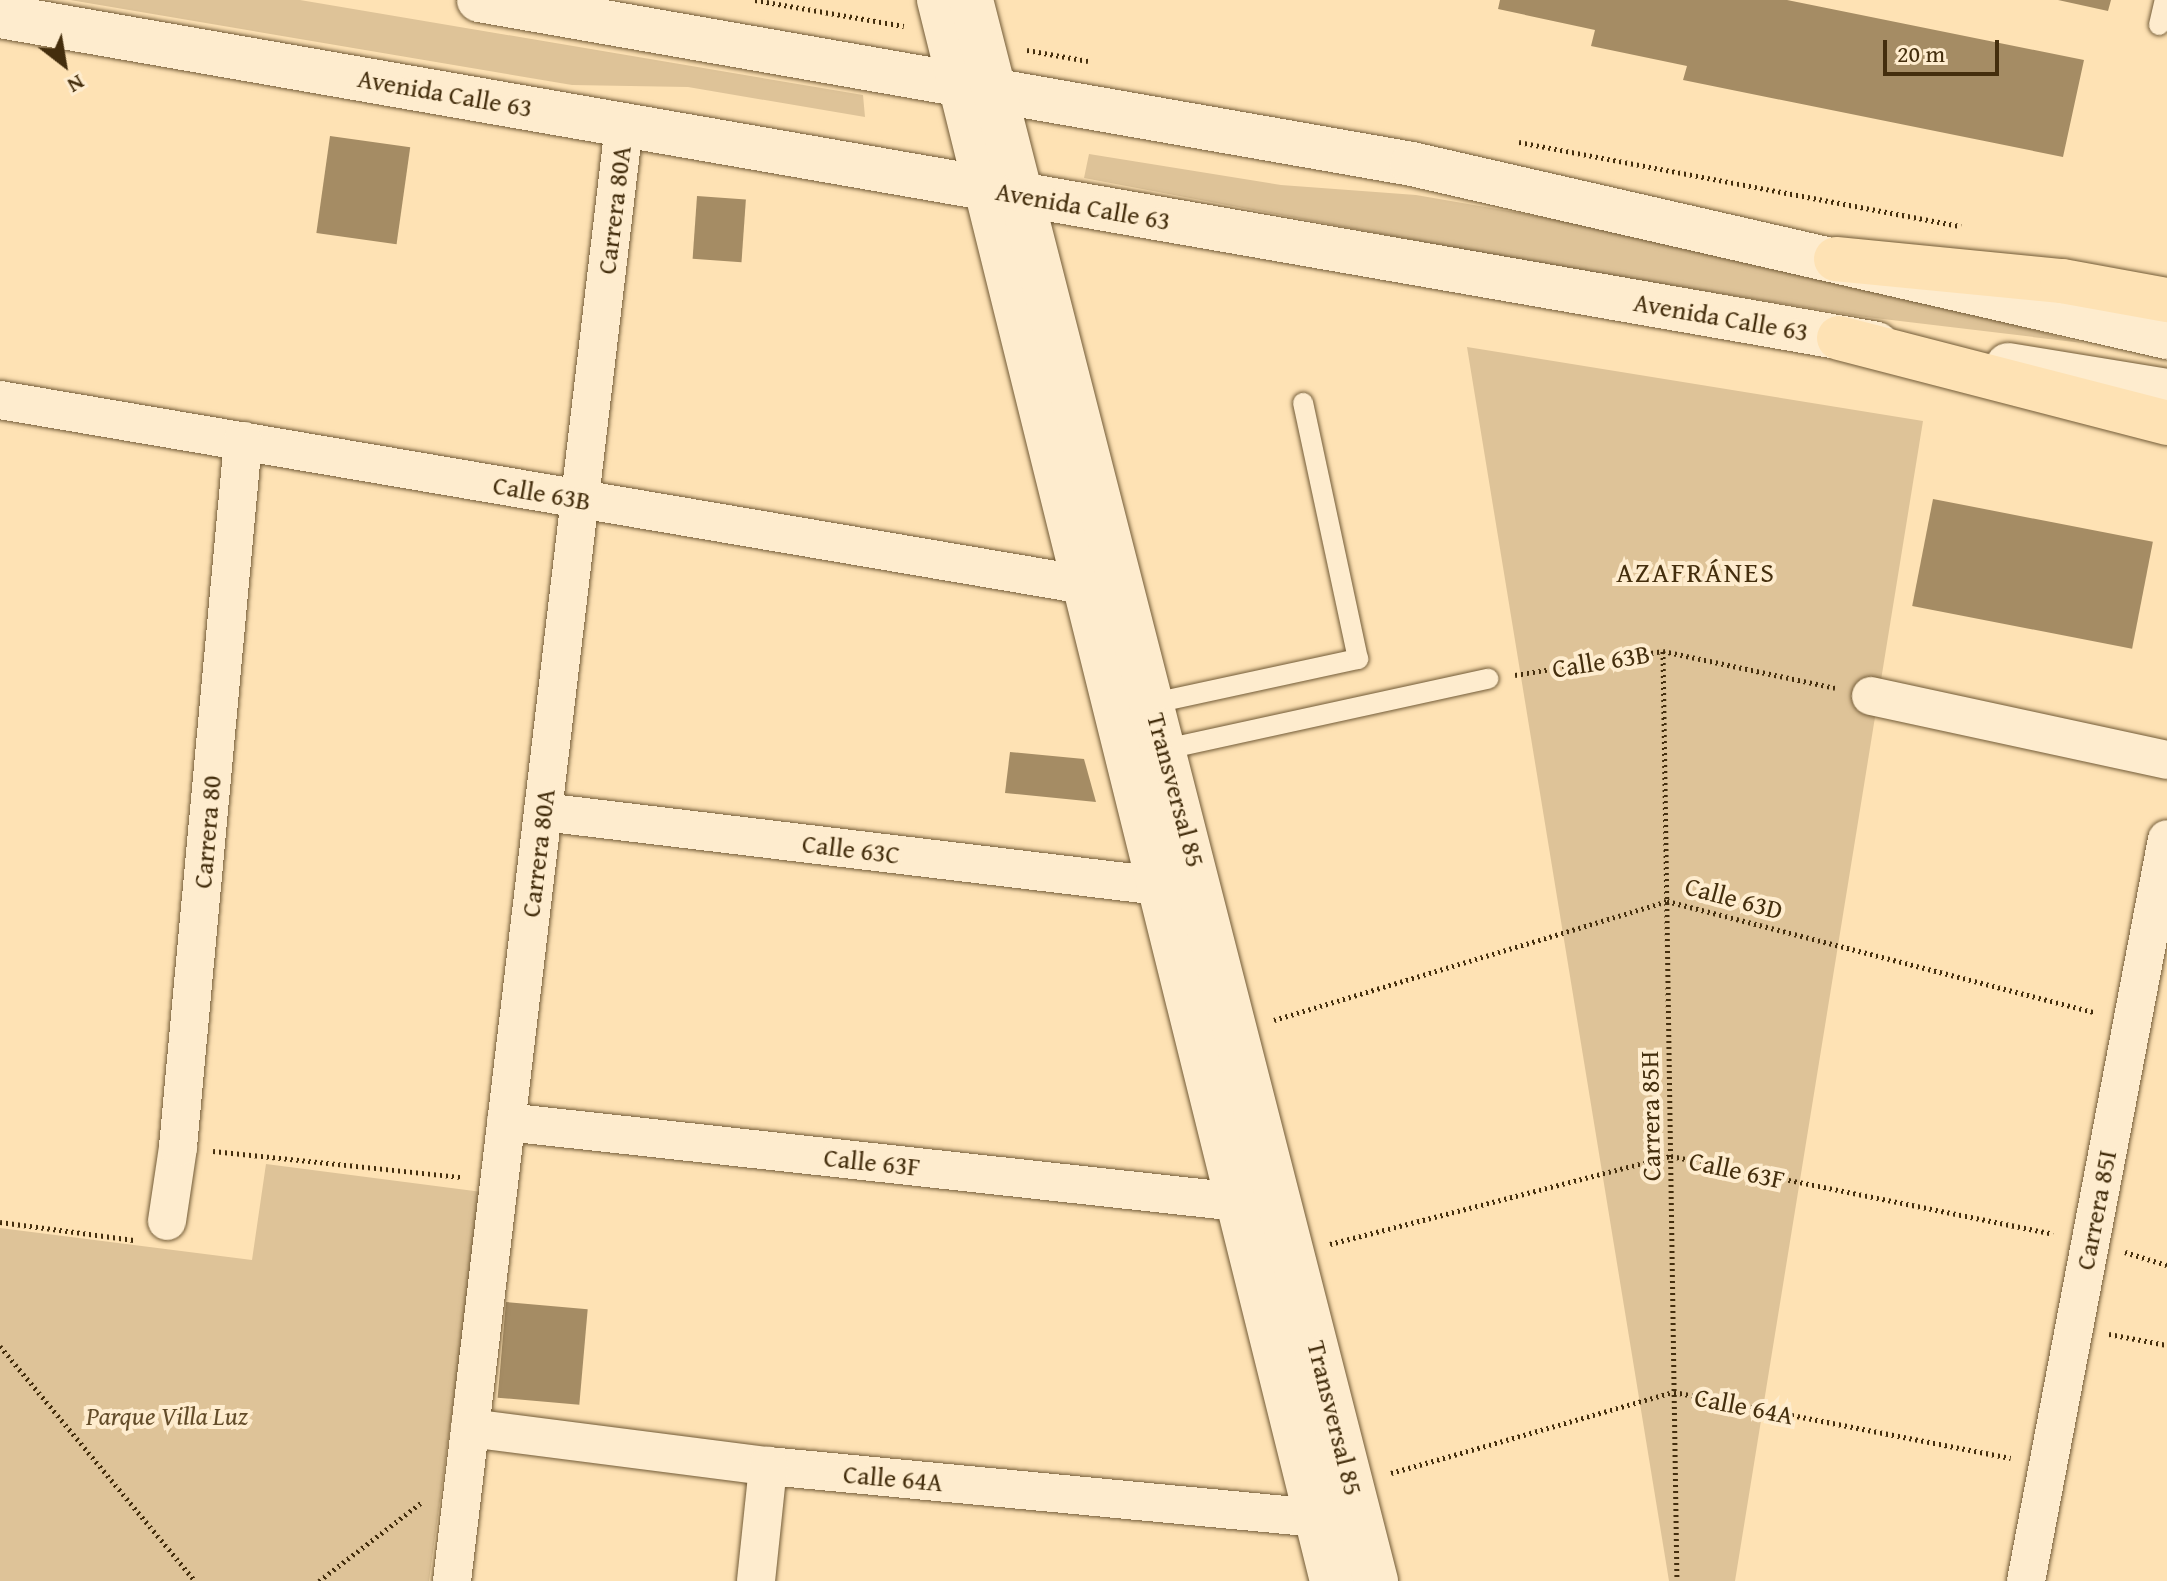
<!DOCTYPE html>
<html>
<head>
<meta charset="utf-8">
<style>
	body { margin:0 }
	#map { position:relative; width:2167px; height:1581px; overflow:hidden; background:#fee2b4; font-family:"Gentium Book Plus",serif }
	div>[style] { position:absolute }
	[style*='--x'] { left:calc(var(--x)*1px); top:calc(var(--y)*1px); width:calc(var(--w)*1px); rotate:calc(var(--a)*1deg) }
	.green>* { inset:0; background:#dec398 }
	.building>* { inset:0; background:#a58c64; transform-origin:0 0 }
	.path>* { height:5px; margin-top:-2.5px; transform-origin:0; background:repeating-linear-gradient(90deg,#442e0d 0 2px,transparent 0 6px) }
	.roads { filter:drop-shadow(0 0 2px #725b37) drop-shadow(0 0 2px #725b37) }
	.lane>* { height:20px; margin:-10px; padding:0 10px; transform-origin:10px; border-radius:10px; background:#feecce }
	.street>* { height:38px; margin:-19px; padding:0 19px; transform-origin:19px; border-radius:19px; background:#feecce }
	.secondary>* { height:44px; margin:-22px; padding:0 22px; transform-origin:22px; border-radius:22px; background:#feecce }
	.primary>* { height:44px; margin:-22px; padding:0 22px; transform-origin:22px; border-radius:22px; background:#fee2b4 }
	span { translate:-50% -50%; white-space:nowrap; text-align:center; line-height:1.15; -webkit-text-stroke:8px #feecce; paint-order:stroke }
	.street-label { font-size:26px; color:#442e0d }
	.park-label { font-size:26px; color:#634c29; font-style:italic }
	.neighbourhood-label { font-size:28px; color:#442e0d; letter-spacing:2px }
	.north { position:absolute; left:24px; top:24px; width:80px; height:80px; -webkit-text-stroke:6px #feecce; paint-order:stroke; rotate:149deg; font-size:22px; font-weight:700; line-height:32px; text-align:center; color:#442e0d }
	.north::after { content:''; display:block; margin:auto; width:28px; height:36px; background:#442e0d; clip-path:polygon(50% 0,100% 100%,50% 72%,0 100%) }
	.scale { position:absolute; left:1883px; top:40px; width:116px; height:36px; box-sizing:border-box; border:4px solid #442e0d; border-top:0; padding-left:10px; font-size:24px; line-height:28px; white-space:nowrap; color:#442e0d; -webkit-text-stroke:6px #feecce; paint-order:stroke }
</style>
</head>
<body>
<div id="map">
	<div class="green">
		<div style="clip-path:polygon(70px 0,300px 0,863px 95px,865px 117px,688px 87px,572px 85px)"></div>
		<div style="clip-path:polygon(1089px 154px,1281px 185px,1416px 195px,1601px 227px,1871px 287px,2083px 343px,1858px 316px,1530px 262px,1084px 178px)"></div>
		<div style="clip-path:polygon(1467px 347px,1923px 421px,1735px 1581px,1669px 1581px)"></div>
		<div style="clip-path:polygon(266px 1164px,482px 1192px,429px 1581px,0 1581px,0 1228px,252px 1260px)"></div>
	</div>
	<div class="building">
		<div style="clip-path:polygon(1500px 0,1787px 0,2084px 60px,2063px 157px,1683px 80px,1687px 66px,1591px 46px,1595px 30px,1498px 9px)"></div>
		<div style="clip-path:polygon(2058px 0,2111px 0,2108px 11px)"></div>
		<div style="left:330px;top:136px;width:81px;height:98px;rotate:8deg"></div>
		<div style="left:697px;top:196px;width:49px;height:63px;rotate:4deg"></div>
		<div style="left:1933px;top:499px;width:224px;height:109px;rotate:11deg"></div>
		<div style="clip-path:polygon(1010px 752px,1084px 759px,1096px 802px,1005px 793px)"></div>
		<div style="left:506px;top:1302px;width:82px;height:96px;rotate:5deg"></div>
	</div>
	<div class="path">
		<div style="--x:755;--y:0;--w:151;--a:9.9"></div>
		<div style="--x:1027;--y:50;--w:62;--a:10.2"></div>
		<div style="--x:1519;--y:142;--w:450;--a:10.8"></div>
		<div style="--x:1663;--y:651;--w:930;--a:89.14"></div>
		<div style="--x:1515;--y:675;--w:150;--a:-9.2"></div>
		<div style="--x:1663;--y:651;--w:176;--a:12.1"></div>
		<div style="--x:1274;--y:1020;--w:411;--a:-16.8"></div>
		<div style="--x:1667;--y:901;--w:443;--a:14.6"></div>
		<div style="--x:213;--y:1151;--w:250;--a:6"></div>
		<div style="--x:0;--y:1222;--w:135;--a:7.7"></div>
		<div style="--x:1330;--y:1244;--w:352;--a:-14.5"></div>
		<div style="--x:1671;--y:1156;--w:390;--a:11.5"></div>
		<div style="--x:2125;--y:1252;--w:44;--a:17.2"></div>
		<div style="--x:2109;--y:1334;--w:59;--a:10.7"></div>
		<div style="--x:0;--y:1346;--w:305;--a:50.3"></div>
		<div style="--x:1391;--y:1473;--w:294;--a:-16"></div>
		<div style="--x:1674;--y:1392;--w:343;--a:11.1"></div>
		<div style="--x:319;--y:1581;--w:130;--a:-37.5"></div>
	</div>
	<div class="roads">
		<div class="lane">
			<div style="--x:2159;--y:25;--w:26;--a:-77"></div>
			<div style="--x:1154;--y:703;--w:209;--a:-12.2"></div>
			<div style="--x:1358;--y:659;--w:262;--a:-102.1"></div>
			<div style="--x:1166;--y:749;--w:330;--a:-12.3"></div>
		</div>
		<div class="street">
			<div style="--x:0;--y:400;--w:1101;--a:9.68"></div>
			<div style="--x:1871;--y:696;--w:303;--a:12.2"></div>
			<div style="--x:543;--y:812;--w:620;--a:6.85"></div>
			<div style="--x:506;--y:1122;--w:736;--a:6.24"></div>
			<div style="--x:167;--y:1221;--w:75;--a:-81.5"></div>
			<div style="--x:178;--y:1147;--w:709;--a:-84.74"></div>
			<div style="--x:470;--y:1428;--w:300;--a:7.3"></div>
			<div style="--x:768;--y:1466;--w:551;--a:5.41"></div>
			<div style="--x:452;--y:1581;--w:1466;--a:-83.26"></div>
			<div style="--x:756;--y:1581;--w:116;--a:-84"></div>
			<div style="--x:2026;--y:1581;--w:755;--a:-79.24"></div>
		</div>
		<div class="secondary">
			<div style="--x:479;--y:0;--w:947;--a:9.97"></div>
			<div style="--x:1412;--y:164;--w:775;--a:12.91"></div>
			<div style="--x:939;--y:0;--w:1629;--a:76.04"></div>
			<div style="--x:971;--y:0;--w:1632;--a:75.63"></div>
			<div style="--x:0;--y:16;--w:1905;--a:9.91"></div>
			<div style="--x:2008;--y:365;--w:161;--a:9.3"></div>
		</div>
		<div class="primary">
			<div style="--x:1836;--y:259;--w:227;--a:5.6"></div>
			<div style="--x:2062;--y:281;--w:107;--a:10.3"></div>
			<div style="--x:1839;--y:338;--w:339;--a:14.5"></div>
		</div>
	</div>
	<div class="street-label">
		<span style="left:445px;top:93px;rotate:10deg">Avenida Calle 63</span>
		<span style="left:1083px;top:206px;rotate:10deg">Avenida Calle 63</span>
		<span style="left:614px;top:210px;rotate:-83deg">Carrera 80A</span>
		<span style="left:1721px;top:317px;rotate:10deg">Avenida Calle 63</span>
		<span style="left:542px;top:493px;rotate:10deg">Calle 63B</span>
		<span style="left:1601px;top:661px;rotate:-9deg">Calle 63B</span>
		<span style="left:1176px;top:790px;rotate:75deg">Transversal 85</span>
		<span style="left:207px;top:832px;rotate:-85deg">Carrera 80</span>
		<span style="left:851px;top:849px;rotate:7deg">Calle 63C</span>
		<span style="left:538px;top:853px;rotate:-83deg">Carrera 80A</span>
		<span style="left:1734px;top:898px;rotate:15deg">Calle 63D</span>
		<span style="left:1650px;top:1116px;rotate:-91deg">Carrera 85H</span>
		<span style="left:872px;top:1162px;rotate:6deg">Calle 63F</span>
		<span style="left:1737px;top:1170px;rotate:12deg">Calle 63F</span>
		<span style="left:2096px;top:1210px;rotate:-79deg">Carrera 85I</span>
		<span style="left:1744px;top:1406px;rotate:11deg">Calle 64A</span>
		<span style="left:1335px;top:1418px;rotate:76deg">Transversal 85</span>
		<span style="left:893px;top:1478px;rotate:5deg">Calle 64A</span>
	</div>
	<div class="park-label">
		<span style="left:167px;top:1416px">Parque Villa Luz</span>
	</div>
	<div class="neighbourhood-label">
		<span style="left:1696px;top:572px">AZAFRÁNES</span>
	</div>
	<div class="north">N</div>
	<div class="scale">20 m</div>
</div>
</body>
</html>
